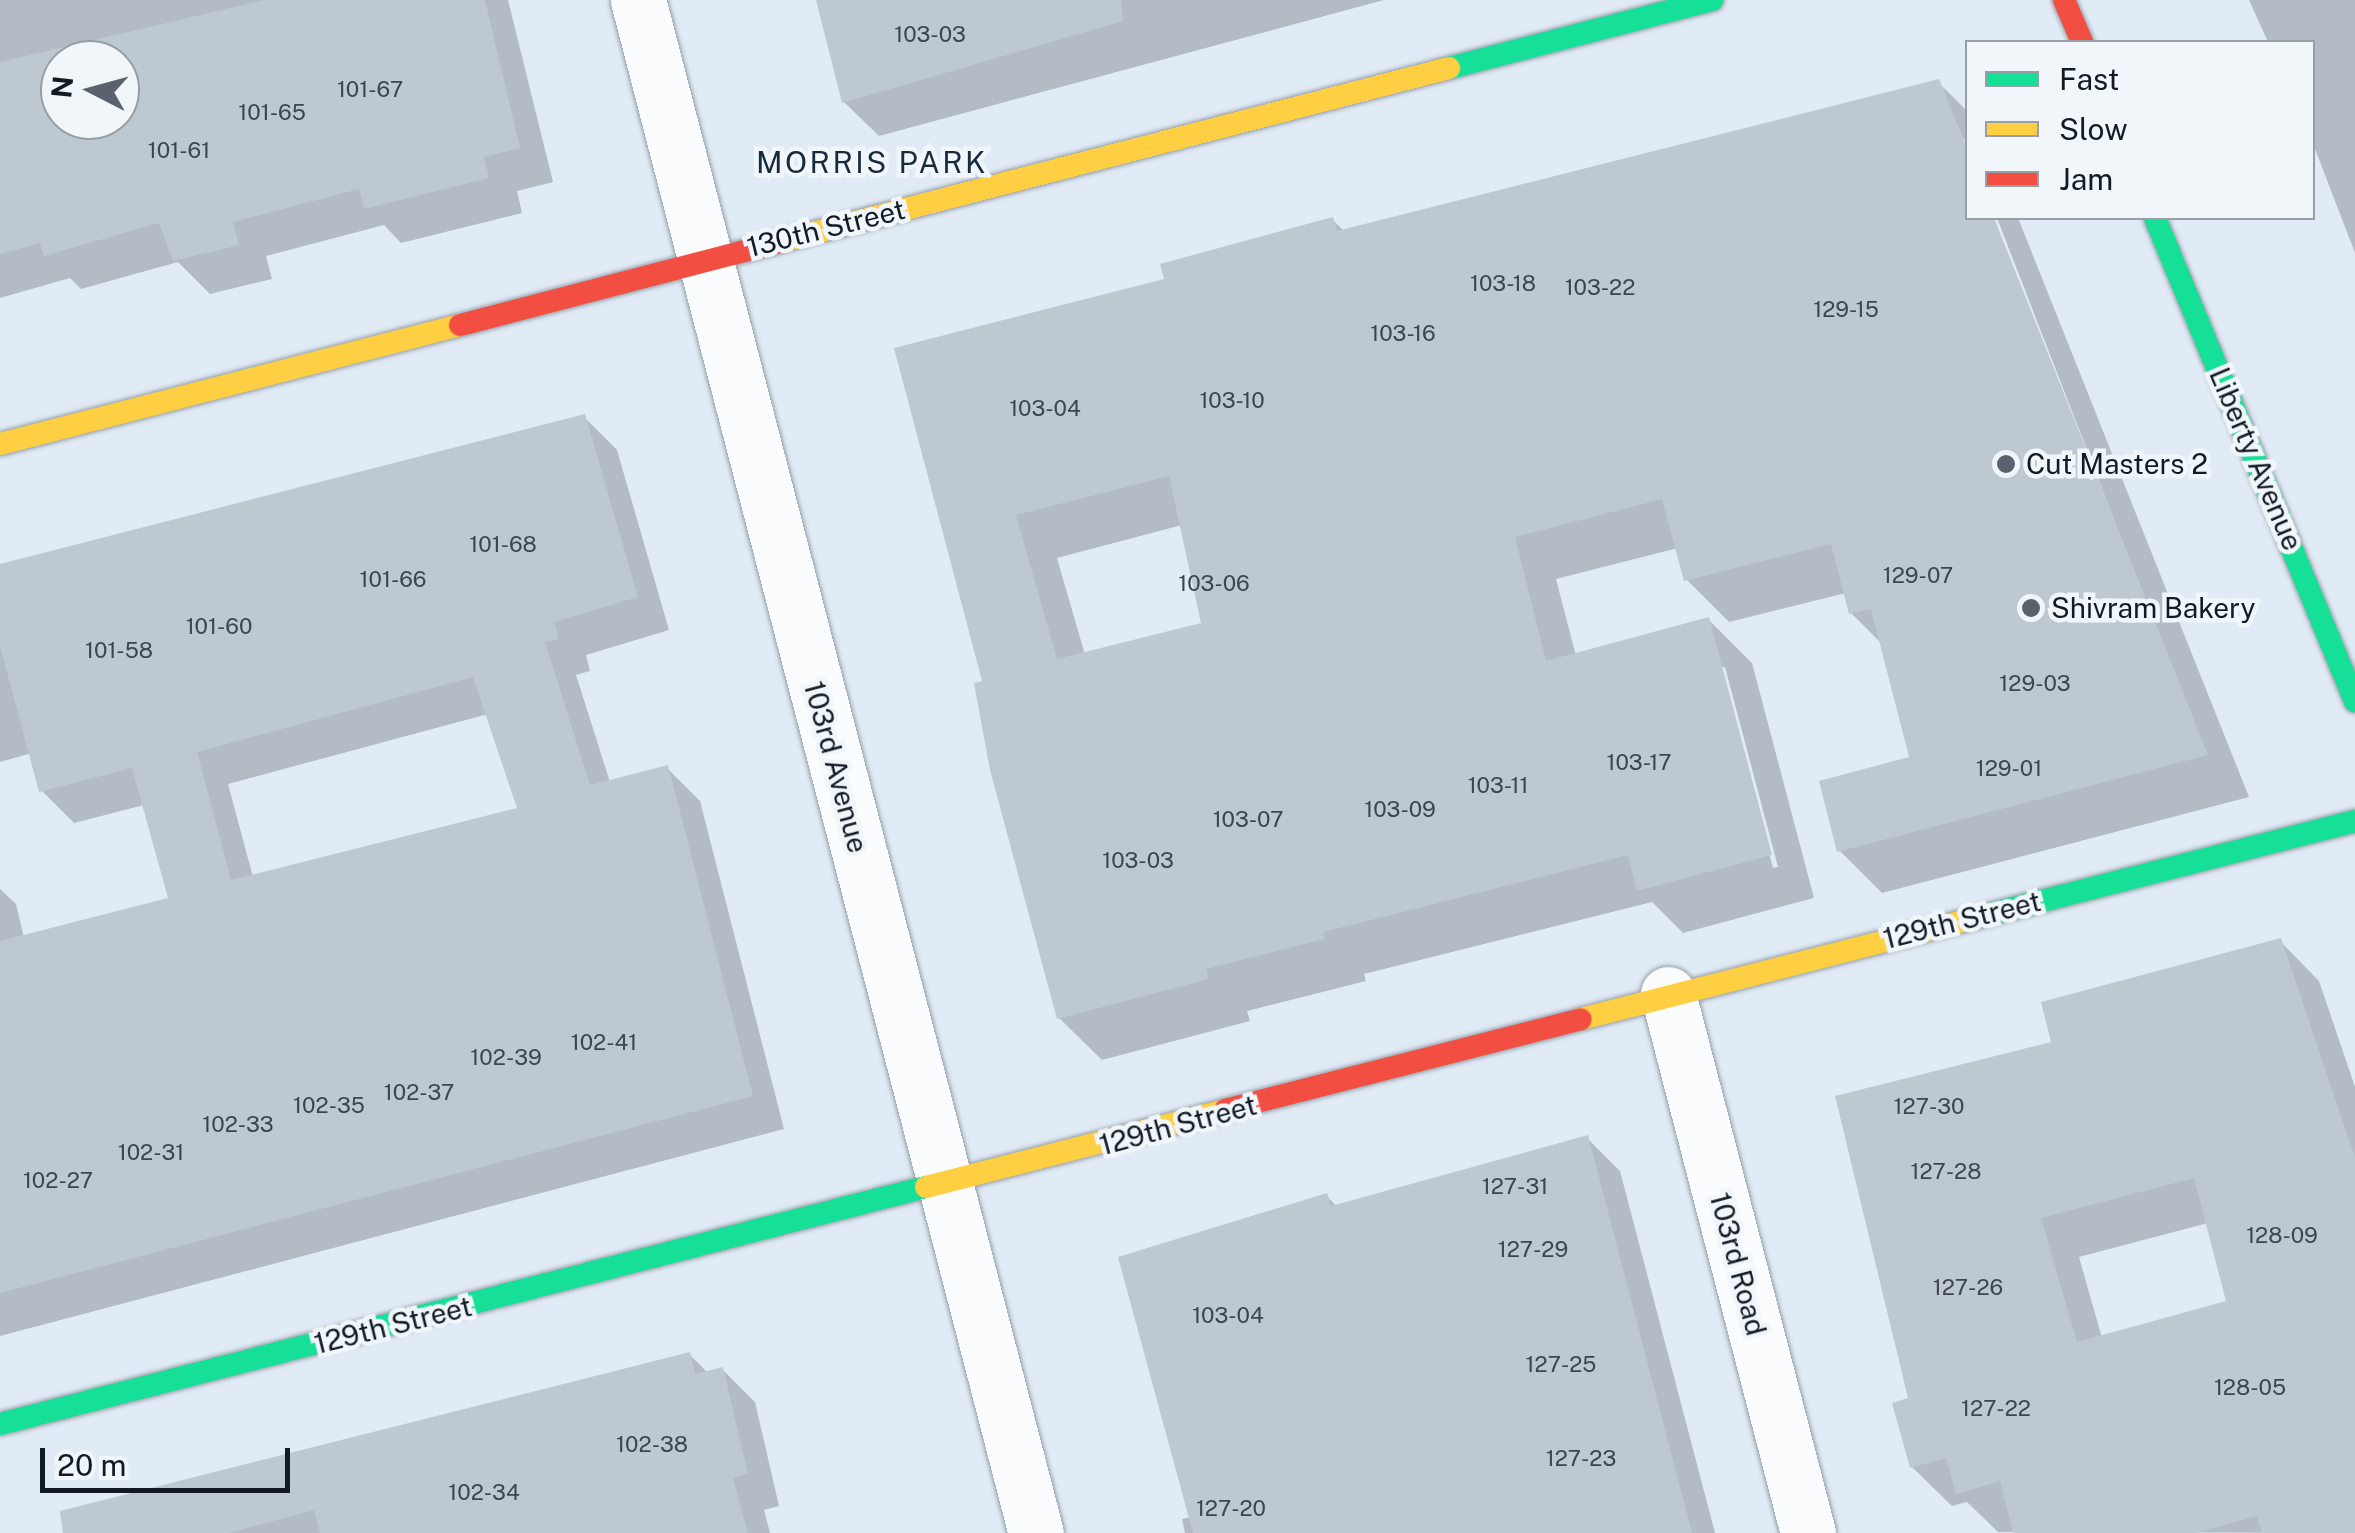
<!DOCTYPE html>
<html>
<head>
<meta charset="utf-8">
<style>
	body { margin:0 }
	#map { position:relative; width:2355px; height:1533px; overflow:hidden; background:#e0ebf6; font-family:"Public Sans",sans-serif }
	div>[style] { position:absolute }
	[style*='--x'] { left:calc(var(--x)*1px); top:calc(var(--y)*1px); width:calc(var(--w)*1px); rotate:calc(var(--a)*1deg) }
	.shadow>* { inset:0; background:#0003 }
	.building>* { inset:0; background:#bec8d1 }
	.roads { filter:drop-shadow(0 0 2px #969fa8) drop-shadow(0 0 2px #969fa8) }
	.street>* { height:55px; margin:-27.5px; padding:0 27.5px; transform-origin:27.5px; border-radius:27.5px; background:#fafcfe }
	.fast>* { height:22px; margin:-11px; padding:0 11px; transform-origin:11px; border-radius:11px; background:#16e098 }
	.slow>* { height:22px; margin:-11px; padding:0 11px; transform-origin:11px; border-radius:11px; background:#ffcf43 }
	.jam>* { height:22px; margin:-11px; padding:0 11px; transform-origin:11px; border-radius:11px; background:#f24e42 }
	.dots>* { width:28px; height:28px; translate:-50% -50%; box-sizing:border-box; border:5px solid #f1f6fb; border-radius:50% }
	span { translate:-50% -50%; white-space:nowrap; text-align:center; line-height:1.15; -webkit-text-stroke:9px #f1f6fb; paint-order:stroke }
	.number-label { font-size:22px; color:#3d464e }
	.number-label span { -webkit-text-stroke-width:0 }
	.street-label { font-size:28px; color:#121a23 }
	.poi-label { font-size:28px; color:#121a23 }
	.left { translate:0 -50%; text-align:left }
	.neighbourhood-label { font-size:30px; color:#182b3d; letter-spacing:2.5px }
	.legend { position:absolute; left:1965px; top:40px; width:350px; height:180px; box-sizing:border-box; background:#f1f6fb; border:2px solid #989ea5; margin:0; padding:12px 18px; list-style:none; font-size:30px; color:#121a23 }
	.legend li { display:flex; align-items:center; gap:20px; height:50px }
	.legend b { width:50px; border:2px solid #989ea5 }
	.north { position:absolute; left:40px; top:40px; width:100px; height:100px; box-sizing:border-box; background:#f1f6fb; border:2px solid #989ea5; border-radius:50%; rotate:276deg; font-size:28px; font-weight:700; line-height:40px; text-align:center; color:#121a23 }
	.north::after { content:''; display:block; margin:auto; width:35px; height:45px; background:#5a636d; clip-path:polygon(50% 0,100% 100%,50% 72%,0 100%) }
	.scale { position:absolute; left:40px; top:1448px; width:250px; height:45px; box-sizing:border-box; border:5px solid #121a23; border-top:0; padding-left:12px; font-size:30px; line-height:35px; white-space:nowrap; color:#121a23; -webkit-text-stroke:8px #f1f6fb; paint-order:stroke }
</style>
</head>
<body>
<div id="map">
	<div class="shadow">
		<div style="clip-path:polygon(evenodd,0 0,508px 0,553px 182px,517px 191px,522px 213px,401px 243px,384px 225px,266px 256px,272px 279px,210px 294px,178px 262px,81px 289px,70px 278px,0 298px,0 0,60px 60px,120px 60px,120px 120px,60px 120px,60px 60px)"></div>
		<div style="clip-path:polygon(819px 0,1384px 0,879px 136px,844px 102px)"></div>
		<div style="clip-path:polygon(2249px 0,2355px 0,2355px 253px,2312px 141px,2312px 42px,2268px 42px)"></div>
		<div style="clip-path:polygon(evenodd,1938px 82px,1968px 112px,1968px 145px,1955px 127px,1968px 218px,1991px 218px,2210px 767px,1997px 218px,2018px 218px,2249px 797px,1882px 893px,1839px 850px,1912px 759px,1882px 644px,1851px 613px,1846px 593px,1729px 622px,1686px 579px,1678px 548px,1556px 579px,1576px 656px,1709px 620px,1752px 663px,1814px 898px,1683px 933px,1652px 902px,1364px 974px,1366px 981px,1247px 1011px,1250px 1021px,1102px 1060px,1059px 1018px,985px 683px,898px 350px,1167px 281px,1333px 220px,1345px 232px,1938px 82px,1182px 525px,1204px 625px,1085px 655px,1057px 558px,1182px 525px,1938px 82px,1720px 667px,1725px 667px,1778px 867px,1773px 868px,1720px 667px)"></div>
		<div style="clip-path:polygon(evenodd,584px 417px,617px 450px,669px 630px,586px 655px,590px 671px,576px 675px,610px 782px,667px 768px,700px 801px,784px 1129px,0 1336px,0 889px,16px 904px,24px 938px,171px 899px,144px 805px,74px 823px,42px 791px,32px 753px,0 762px,0 570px,584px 417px,488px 714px,521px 809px,253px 877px,228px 784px,488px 714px)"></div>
		<div style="clip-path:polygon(evenodd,2280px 941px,2319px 981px,2355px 1087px,2355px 1533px,1998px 1532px,1967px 1502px,1952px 1506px,1912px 1467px,1910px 1400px,2055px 1043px,2280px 941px,2208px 1223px,2229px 1303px,2102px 1338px,2079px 1257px,2208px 1223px)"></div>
		<div style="clip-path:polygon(1587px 1138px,1620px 1171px,1715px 1533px,1185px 1533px,1182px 1519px,1191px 1517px,1326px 1195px,1337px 1207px)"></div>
		<div style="clip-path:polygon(689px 1354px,708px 1373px,723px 1370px,755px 1402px,779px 1506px,764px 1510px,770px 1533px,65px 1533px,60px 1514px)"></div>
	</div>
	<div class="building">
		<div style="clip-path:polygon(evenodd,264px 0,485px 0,520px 148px,484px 157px,489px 178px,364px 209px,359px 189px,233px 222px,239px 245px,173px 261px,159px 223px,44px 256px,40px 243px,0 254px,0 62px,264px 0,60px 60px,120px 60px,120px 120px,60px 120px,60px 60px)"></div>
		<div style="clip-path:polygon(816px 0,1121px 0,1123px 21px,842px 103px)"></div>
		<div style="clip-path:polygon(evenodd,1939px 79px,1968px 151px,1968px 218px,1994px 218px,2208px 755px,1837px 852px,1819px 781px,1909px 757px,1871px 609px,1849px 614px,1831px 544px,1684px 581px,1662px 499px,1515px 537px,1546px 661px,1709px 617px,1772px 855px,1637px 891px,1628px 855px,1323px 932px,1324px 939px,1206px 969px,1209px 979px,1057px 1019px,990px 770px,974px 683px,982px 681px,894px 348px,1164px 279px,1160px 264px,1333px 217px,1337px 231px,1939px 79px,1169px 476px,1201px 623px,1057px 659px,1016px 515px,1169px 476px)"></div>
		<div style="clip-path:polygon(evenodd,585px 414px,638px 597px,554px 622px,559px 639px,545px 642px,590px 785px,668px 765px,753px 1096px,0 1293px,0 941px,168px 898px,132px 768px,39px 792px,0 646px,0 564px,585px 414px,473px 677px,517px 808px,231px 880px,197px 752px,473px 677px)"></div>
		<div style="clip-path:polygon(evenodd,2281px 938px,2355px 1158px,2355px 1533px,2262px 1533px,2257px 1516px,2195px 1533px,2013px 1533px,2000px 1481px,1956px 1494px,1946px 1458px,1910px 1468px,1892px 1403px,1908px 1398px,1835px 1096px,2051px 1042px,2041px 1002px,2281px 938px,2194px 1178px,2226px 1301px,2077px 1342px,2041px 1218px,2194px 1178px)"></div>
		<div style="clip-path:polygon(1588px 1135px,1692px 1533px,1193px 1533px,1118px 1257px,1327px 1193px,1331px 1206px)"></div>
		<div style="clip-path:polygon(690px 1352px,695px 1374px,723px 1367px,748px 1474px,733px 1478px,748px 1533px,320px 1533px,314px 1510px,229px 1533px,63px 1533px,60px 1511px)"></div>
	</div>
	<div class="roads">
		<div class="street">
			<div style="--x:638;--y:0;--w:1584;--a:75.45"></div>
			<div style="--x:1668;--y:994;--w:557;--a:75.44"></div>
		</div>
		<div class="fast">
			<div style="--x:1449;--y:68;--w:272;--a:-14.5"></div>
			<div style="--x:2155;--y:218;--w:523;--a:67.51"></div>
			<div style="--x:1967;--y:920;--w:400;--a:-14.3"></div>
			<div style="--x:0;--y:1424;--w:956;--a:-14.36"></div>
		</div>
		<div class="slow">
			<div style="--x:786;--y:240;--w:685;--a:-14.54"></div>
			<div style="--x:0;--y:444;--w:475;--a:-14.5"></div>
			<div style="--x:1581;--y:1019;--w:398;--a:-14.4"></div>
			<div style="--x:926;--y:1187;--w:309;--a:-14.4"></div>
		</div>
		<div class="jam">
			<div style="--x:2064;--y:0;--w:46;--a:66.8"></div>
			<div style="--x:460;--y:325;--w:337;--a:-14.6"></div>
			<div style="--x:1225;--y:1110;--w:367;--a:-14.3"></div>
		</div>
	</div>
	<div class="dots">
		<div style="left:2006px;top:464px;background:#5a636d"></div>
		<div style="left:2031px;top:608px;background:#5a636d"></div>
	</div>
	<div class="number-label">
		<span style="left:930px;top:35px">103-03</span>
		<span style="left:370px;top:90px">101-67</span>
		<span style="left:272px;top:113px">101-65</span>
		<span style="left:179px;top:151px">101-61</span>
		<span style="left:1503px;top:284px">103-18</span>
		<span style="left:1600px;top:288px">103-22</span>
		<span style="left:1846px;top:310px">129-15</span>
		<span style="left:1403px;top:334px">103-16</span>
		<span style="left:1232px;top:401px">103-10</span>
		<span style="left:1045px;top:409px">103-04</span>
		<span style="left:503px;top:545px">101-68</span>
		<span style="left:1918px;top:576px">129-07</span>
		<span style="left:393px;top:580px">101-66</span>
		<span style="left:1214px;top:584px">103-06</span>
		<span style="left:219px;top:627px">101-60</span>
		<span style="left:119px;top:651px">101-58</span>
		<span style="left:2035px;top:684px">129-03</span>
		<span style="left:1639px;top:763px">103-17</span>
		<span style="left:2009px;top:769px">129-01</span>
		<span style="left:1498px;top:786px">103-11</span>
		<span style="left:1400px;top:810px">103-09</span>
		<span style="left:1248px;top:820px">103-07</span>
		<span style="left:1138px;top:861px">103-03</span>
		<span style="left:604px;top:1043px">102-41</span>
		<span style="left:506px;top:1058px">102-39</span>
		<span style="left:419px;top:1093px">102-37</span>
		<span style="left:329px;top:1106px">102-35</span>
		<span style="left:1929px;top:1107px">127-30</span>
		<span style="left:238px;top:1125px">102-33</span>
		<span style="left:151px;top:1153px">102-31</span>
		<span style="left:1946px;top:1172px">127-28</span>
		<span style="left:58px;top:1181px">102-27</span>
		<span style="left:1515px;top:1187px">127-31</span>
		<span style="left:2282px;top:1236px">128-09</span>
		<span style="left:1533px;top:1250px">127-29</span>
		<span style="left:1968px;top:1288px">127-26</span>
		<span style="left:1228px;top:1316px">103-04</span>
		<span style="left:1561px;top:1365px">127-25</span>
		<span style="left:2250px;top:1388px">128-05</span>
		<span style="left:1996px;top:1409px">127-22</span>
		<span style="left:652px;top:1445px">102-38</span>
		<span style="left:1581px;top:1459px">127-23</span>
		<span style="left:484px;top:1493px">102-34</span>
		<span style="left:1231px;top:1509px">127-20</span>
	</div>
	<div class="street-label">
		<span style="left:826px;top:228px;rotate:-14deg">130th Street</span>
		<span style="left:2256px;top:459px;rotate:67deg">Liberty Avenue</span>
		<span style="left:836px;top:767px;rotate:75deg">103rd Avenue</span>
		<span style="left:1962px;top:920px;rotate:-14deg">129th Street</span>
		<span style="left:1178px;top:1125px;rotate:-15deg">129th Street</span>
		<span style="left:1738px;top:1264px;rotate:75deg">103rd Road</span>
		<span style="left:393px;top:1325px;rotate:-14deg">129th Street</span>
	</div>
	<div class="poi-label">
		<span class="left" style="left:2026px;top:464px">Cut Masters 2</span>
		<span class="left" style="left:2051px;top:608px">Shivram Bakery</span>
	</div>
	<div class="neighbourhood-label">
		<span style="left:872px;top:162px">MORRIS PARK</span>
	</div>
	<ul class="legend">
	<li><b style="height:12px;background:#16e098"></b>Fast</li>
	<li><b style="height:12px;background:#ffcf43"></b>Slow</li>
	<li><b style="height:12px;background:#f24e42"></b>Jam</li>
	</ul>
	<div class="north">N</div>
	<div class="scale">20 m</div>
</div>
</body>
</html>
